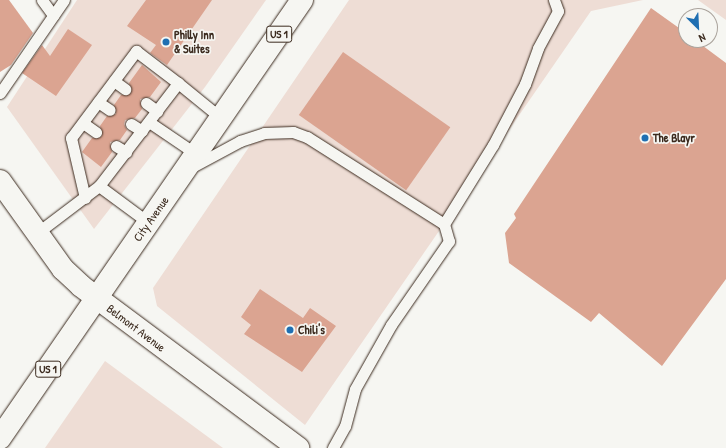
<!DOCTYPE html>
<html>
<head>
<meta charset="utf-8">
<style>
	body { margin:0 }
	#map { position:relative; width:726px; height:448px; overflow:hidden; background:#f6f6f2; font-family:"Patrick Hand",sans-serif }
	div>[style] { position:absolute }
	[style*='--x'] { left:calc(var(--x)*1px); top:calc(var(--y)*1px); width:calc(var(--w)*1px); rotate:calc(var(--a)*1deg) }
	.built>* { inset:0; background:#eeddd5 }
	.building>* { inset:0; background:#dba491; transform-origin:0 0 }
	.roads { filter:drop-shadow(0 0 1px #3b2a1e) drop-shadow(0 0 1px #3b2a1e) }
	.service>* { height:11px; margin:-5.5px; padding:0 5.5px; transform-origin:5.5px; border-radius:5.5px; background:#f6f6f2 }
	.primary>* { height:22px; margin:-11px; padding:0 11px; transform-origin:11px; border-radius:11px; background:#f6f6f2 }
	.trunk>* { height:22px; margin:-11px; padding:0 11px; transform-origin:11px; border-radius:11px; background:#f6f6f2 }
	.dots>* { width:11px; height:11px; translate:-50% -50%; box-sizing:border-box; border:2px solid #f6f6f2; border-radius:50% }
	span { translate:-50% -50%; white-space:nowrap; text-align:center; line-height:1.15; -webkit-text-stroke:3.5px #f6f6f2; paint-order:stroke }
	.shield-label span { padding:1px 3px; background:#f6f6f2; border:1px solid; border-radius:3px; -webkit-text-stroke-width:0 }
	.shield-label { font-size:11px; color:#3b2a1e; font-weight:700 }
	.poi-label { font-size:12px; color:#3b2a1e; font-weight:700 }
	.left { translate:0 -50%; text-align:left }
	.street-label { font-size:12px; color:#3b2a1e }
	.north { position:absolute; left:678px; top:8px; width:40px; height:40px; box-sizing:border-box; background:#f6f6f2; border:1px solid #aba49d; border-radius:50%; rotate:156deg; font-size:11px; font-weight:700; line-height:16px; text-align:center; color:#3b2a1e }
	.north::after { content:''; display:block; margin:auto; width:14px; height:18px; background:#1f6fb2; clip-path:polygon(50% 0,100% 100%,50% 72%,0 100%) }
</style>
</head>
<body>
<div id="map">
	<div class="built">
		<div style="clip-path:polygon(77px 0,266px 0,205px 87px,94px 229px,7px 107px)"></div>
		<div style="clip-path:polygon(349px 0,643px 0,591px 11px,305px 425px,157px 306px,153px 288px)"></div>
		<div style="clip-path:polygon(698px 0,726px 0,726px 20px)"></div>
		<div style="clip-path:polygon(105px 361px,223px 448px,45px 448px)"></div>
	</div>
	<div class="building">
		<div style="clip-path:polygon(0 0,9px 0,33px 33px,11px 65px,0 72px)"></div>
		<div style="clip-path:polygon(146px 0,212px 0,167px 65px,150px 53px,156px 45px,127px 26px)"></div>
		<div style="clip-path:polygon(651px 8px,686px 33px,686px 40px,695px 40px,726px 63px,726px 279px,662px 366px,599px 313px,591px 322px,509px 263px,505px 233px,516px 218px,514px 214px)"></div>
		<div style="clip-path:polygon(68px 29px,92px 45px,56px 96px,22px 73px,42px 45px,50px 56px)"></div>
		<div style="left:343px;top:52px;width:131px;height:77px;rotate:35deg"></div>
		<div style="clip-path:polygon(142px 65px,161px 82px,150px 97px,140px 99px,142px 109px,135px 118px,125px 120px,124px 124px,127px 130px,120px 140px,110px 142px,112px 152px,101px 167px,82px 152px,92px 138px,99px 138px,102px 136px,100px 126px,107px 116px,116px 114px,114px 105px,121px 95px,131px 93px,129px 83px)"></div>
		<div style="clip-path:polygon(260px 289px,303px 318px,310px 308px,336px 326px,302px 372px,244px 334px,251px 325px,241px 317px)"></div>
	</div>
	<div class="roads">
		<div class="service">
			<div style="--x:42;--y:0;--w:19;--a:54"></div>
			<div style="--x:114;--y:81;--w:14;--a:36"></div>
			<div style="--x:0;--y:93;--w:113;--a:-55.5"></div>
			<div style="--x:98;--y:102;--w:14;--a:34"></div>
			<div style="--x:146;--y:103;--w:14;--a:36"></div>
			<div style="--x:149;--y:122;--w:57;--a:34.2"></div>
			<div style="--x:83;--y:123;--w:16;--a:35"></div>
			<div style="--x:131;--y:124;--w:13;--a:32"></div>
			<div style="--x:116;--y:146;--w:12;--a:31"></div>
			<div style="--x:192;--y:167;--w:55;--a:-28.4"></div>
			<div style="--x:240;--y:141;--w:25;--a:-18"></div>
			<div style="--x:264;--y:133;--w:29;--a:-2"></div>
			<div style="--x:293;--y:132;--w:15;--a:20"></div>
			<div style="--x:307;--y:137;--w:162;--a:32.4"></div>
			<div style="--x:444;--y:224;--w:18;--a:74"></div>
			<div style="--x:449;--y:241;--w:102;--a:124.6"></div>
			<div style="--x:391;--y:325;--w:73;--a:119.4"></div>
			<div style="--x:355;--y:389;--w:38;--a:105"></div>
			<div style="--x:345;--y:426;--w:25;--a:119"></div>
			<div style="--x:99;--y:186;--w:62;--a:36.5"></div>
			<div style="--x:85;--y:198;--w:62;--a:-103.1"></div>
			<div style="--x:71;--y:138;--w:109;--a:-53.2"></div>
			<div style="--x:136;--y:51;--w:53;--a:37.3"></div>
			<div style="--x:444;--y:224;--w:93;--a:-58.2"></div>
			<div style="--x:493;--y:145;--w:69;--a:-62.3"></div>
			<div style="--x:525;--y:84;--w:38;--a:-70"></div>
			<div style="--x:538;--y:48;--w:42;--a:-61.6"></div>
			<div style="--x:558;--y:11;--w:12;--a:-110"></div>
			<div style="--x:37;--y:233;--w:78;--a:-37.2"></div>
			<div style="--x:99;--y:186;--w:130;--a:-52.5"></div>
			<div style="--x:178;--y:83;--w:55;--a:39.1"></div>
		</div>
		<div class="primary">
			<div style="--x:0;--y:181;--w:108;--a:54.4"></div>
			<div style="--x:63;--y:269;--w:25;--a:43"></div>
			<div style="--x:81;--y:286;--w:271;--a:36.7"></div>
		</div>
		<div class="trunk">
			<div style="--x:0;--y:438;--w:532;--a:-55.41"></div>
		</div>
	</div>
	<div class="dots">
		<div style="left:166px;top:42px;background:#1f6fb2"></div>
		<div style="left:645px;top:138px;background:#1f6fb2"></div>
		<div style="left:290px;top:330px;background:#1f6fb2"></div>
	</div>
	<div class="shield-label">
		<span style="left:279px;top:34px">US 1</span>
		<span style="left:48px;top:369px">US 1</span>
	</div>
	<div class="poi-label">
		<span class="left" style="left:174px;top:42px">Philly Inn<br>&amp; Suites</span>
		<span class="left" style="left:653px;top:138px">The Blayr</span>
		<span class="left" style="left:298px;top:330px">Chili's</span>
	</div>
	<div class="street-label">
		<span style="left:151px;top:219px;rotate:-55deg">City Avenue</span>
		<span style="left:136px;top:328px;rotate:37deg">Belmont Avenue</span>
	</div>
	<div class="north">N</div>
</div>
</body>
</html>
